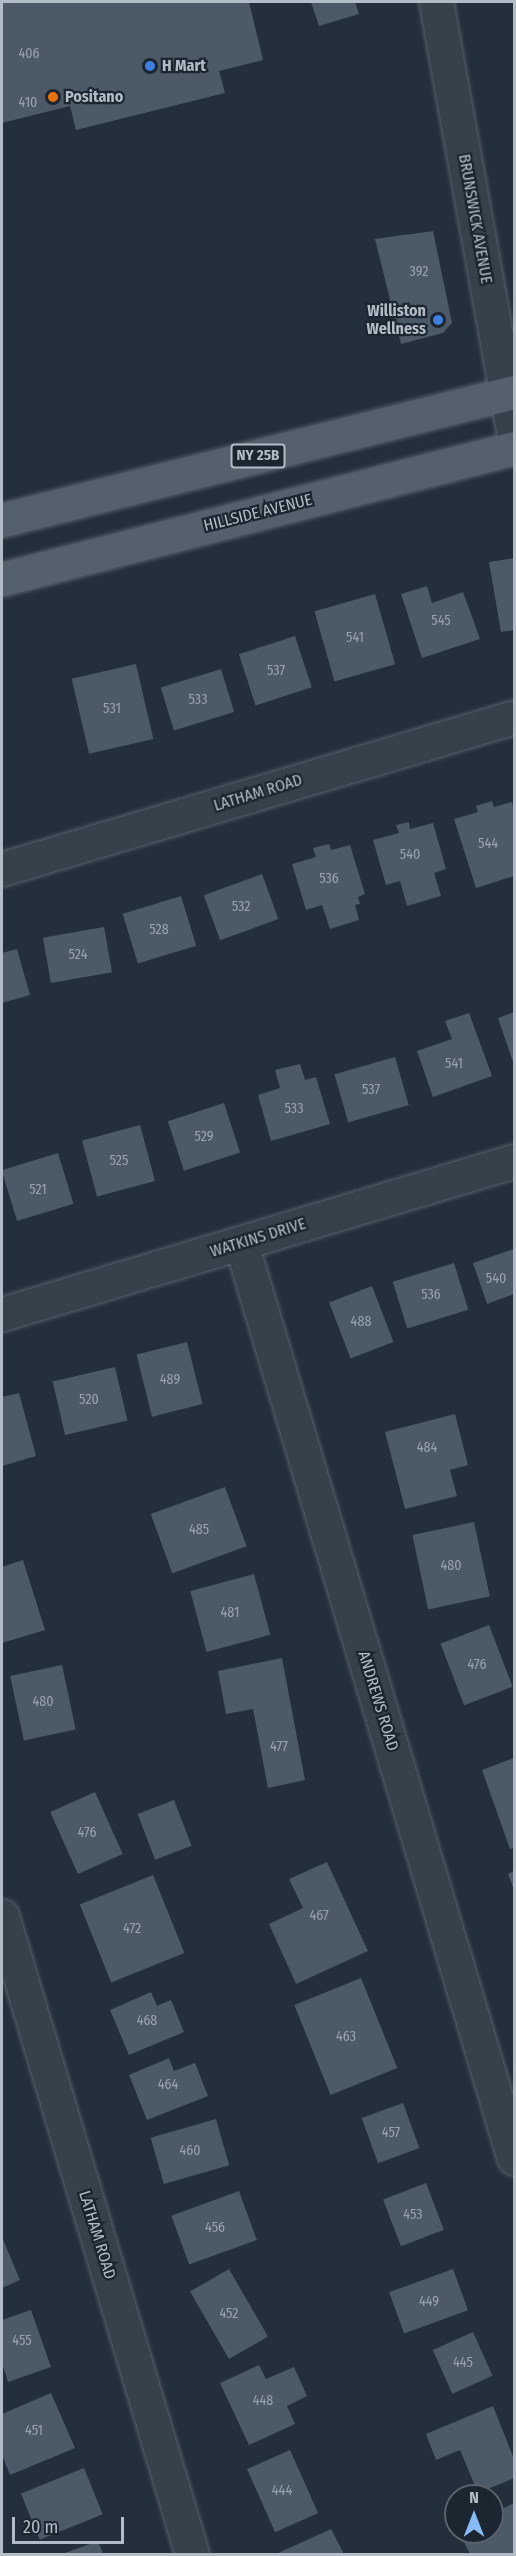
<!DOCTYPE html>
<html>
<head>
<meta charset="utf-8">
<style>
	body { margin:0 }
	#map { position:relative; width:516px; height:2556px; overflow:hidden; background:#232f3b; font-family:"Fira Sans Condensed",sans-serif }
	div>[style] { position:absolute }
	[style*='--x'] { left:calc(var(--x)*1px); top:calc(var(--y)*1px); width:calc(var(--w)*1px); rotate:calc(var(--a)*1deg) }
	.building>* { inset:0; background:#4c5967; transform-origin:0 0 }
	.roads { filter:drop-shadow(0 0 2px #555f69) drop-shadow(0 0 2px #555f69) }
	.minor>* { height:33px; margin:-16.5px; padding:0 16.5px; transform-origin:16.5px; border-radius:16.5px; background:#36414b }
	.primary>* { height:33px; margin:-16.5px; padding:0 16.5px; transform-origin:16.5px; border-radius:16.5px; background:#54606b }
	.dots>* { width:16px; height:16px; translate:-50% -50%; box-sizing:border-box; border:3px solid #1c2630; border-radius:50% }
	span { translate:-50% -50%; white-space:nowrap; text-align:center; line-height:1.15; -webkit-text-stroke:4.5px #1c2630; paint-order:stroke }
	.number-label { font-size:14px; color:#98a3af }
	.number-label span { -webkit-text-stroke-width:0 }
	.shield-label span { padding:2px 4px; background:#1c2630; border:2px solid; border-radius:4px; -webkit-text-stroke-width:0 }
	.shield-label { font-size:15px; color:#b2bcc7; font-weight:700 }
	.poi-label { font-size:16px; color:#b2bcc7; font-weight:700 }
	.left { translate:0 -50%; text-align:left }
	.right { translate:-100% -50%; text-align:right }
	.street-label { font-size:16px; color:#b2bcc7 }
	.frame { position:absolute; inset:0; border:3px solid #b2bcc7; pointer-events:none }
	.north { position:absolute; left:444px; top:2484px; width:60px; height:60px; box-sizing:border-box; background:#1c2630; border:2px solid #58626c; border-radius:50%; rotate:0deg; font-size:16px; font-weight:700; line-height:24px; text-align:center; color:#b2bcc7 }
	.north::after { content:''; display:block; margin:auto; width:21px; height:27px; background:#88bbf6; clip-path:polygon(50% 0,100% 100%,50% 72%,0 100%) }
	.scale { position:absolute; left:12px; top:2517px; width:112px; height:27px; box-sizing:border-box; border:3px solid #b2bcc7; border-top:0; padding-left:8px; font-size:18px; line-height:21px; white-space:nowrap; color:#b2bcc7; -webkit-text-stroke:4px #1c2630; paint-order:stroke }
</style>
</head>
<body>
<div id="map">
	<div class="building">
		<div style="clip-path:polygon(2px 2px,249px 2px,263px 60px,219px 71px,225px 93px,76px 130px,70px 106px,2px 123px)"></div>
		<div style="clip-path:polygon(311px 2px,355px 2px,359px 14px,319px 26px)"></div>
		<div style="clip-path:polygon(433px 231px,452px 323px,443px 333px,401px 344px,375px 239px)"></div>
		<div style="clip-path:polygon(514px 558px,514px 630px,501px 632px,489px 562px)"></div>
		<div style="clip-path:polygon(427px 586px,432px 603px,463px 592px,480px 639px,422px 658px,401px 594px)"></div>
		<div style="left:375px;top:594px;width:73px;height:63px;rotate:74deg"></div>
		<div style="left:295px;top:636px;width:54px;height:59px;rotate:72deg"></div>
		<div style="left:136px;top:664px;width:77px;height:66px;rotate:77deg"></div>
		<div style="left:221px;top:669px;width:45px;height:63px;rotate:73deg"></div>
		<div style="clip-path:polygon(492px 801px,494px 807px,512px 802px,514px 810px,514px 876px,476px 888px,454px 819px,478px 812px,476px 806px)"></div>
		<div style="clip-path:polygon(409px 822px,410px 829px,433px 823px,446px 869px,434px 873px,441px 896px,407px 906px,400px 881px,386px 885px,373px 840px,399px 833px,396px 825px)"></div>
		<div style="clip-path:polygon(329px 844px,331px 850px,350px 845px,365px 894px,358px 897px,360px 904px,355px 905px,359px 920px,330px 929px,322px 905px,306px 910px,292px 864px,316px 857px,313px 848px)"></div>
		<div style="left:262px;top:874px;width:48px;height:62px;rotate:70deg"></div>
		<div style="left:181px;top:896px;width:52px;height:61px;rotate:73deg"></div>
		<div style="left:104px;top:927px;width:46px;height:62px;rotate:80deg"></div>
		<div style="clip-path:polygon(17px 949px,30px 995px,2px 1003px,2px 953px)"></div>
		<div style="clip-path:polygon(514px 1012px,514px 1065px,498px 1018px)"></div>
		<div style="clip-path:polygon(469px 1013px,492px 1076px,433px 1097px,417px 1051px,452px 1039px,445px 1021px)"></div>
		<div style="left:395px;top:1057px;width:50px;height:63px;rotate:74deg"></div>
		<div style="clip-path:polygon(300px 1064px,305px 1080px,316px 1077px,330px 1124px,271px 1141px,258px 1095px,280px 1088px,275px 1070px)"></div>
		<div style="left:224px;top:1103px;width:52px;height:59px;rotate:72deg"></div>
		<div style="left:140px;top:1125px;width:58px;height:60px;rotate:75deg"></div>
		<div style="left:58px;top:1153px;width:53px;height:59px;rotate:73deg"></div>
		<div style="clip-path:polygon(514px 1249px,514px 1294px,487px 1304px,473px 1263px)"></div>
		<div style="left:454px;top:1263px;width:49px;height:64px;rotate:73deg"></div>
		<div style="left:372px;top:1286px;width:60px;height:46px;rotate:69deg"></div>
		<div style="left:187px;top:1342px;width:64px;height:52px;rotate:76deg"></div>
		<div style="left:115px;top:1367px;width:55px;height:64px;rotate:77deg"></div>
		<div style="clip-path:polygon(19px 1393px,36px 1456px,2px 1466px,2px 1397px)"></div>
		<div style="clip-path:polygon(455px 1414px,468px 1465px,450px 1470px,457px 1496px,405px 1509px,385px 1432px)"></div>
		<div style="left:225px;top:1487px;width:63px;height:79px;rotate:70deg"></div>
		<div style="left:474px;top:1522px;width:76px;height:63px;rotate:78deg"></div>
		<div style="clip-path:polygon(23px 1560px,45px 1630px,2px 1643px,2px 1567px)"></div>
		<div style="left:254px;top:1574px;width:63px;height:66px;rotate:75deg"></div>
		<div style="left:489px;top:1625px;width:66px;height:52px;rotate:69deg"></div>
		<div style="clip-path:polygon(282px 1658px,305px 1780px,268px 1788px,253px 1709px,226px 1714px,218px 1671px)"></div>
		<div style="left:62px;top:1665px;width:66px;height:53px;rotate:78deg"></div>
		<div style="clip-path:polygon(514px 1758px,514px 1848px,510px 1849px,482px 1770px)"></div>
		<div style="left:95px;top:1792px;width:68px;height:49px;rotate:66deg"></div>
		<div style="left:174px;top:1800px;width:49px;height:39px;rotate:69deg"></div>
		<div style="clip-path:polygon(327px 1862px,368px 1951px,296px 1984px,269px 1924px,303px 1908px,289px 1879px)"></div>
		<div style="clip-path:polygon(514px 1871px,514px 1890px,508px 1874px)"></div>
		<div style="left:153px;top:1875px;width:84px;height:79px;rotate:68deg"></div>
		<div style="left:361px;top:1978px;width:97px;height:72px;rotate:68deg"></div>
		<div style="clip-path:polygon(151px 1992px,157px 2006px,171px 2000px,184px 2032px,129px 2055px,110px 2010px)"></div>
		<div style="clip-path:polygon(169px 2058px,174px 2071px,195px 2063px,208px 2096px,147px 2120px,129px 2075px)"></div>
		<div style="left:403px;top:2103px;width:48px;height:44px;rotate:70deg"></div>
		<div style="left:216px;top:2119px;width:48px;height:68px;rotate:74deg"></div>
		<div style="left:426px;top:2183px;width:50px;height:46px;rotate:69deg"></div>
		<div style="left:239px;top:2191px;width:52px;height:72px;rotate:70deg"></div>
		<div style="clip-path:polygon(2px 2237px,20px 2280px,2px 2288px)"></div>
		<div style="left:229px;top:2269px;width:78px;height:45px;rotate:60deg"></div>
		<div style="left:453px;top:2269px;width:44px;height:68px;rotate:70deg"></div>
		<div style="clip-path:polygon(31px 2310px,51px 2367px,8px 2382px,2px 2363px,2px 2320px)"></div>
		<div style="left:473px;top:2332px;width:48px;height:44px;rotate:66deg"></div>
		<div style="clip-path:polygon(259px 2365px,266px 2379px,294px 2367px,307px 2396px,287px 2406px,295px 2424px,249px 2445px,220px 2383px)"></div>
		<div style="clip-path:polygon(51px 2393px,75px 2448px,10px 2475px,2px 2455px,2px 2414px)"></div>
		<div style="clip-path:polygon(493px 2406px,514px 2459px,514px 2478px,478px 2493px,460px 2450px,436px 2460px,426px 2434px)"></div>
		<div style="left:290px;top:2450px;width:69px;height:47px;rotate:66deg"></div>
		<div style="left:84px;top:2468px;width:50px;height:68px;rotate:68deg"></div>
		<div style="clip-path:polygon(514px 2503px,514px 2554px,470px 2554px,459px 2532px,492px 2532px,492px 2514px)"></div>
		<div style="clip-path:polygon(331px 2529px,344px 2554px,276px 2554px)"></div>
		<div style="clip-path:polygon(98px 2541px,103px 2554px,62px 2554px)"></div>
	</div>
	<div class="roads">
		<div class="minor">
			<div style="--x:436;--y:2;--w:442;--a:79.8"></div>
			<div style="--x:2;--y:869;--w:534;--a:-16.53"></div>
			<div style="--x:241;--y:1243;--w:955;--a:73.39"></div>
			<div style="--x:2;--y:1314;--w:534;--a:-16.64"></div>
			<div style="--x:2;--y:1916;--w:666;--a:73.42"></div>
		</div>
		<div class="primary">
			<div style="--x:2;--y:520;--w:528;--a:-14.04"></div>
			<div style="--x:2;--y:579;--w:528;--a:-14.35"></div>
		</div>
	</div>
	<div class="dots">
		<div style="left:150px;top:66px;background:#3f7fe0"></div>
		<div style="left:53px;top:97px;background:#e8710a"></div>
		<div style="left:438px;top:320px;background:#3f7fe0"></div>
	</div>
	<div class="number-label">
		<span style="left:29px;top:54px">406</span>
		<span style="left:28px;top:103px">410</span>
		<span style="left:419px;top:272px">392</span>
		<span style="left:441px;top:621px">545</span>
		<span style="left:355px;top:638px">541</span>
		<span style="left:276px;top:671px">537</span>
		<span style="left:198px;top:700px">533</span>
		<span style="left:112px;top:709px">531</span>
		<span style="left:488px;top:844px">544</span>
		<span style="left:410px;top:855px">540</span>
		<span style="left:329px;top:879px">536</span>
		<span style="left:241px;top:907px">532</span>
		<span style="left:159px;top:930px">528</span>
		<span style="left:78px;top:955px">524</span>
		<span style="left:454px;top:1064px">541</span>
		<span style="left:371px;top:1090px">537</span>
		<span style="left:294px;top:1109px">533</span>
		<span style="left:204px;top:1137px">529</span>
		<span style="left:119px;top:1161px">525</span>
		<span style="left:38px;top:1190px">521</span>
		<span style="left:496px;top:1279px">540</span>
		<span style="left:431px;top:1295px">536</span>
		<span style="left:361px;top:1322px">488</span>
		<span style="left:170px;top:1380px">489</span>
		<span style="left:89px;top:1400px">520</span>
		<span style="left:427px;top:1448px">484</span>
		<span style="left:199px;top:1530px">485</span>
		<span style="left:451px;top:1566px">480</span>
		<span style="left:230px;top:1613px">481</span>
		<span style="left:477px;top:1665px">476</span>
		<span style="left:43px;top:1702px">480</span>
		<span style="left:279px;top:1747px">477</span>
		<span style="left:87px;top:1833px">476</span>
		<span style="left:319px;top:1916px">467</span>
		<span style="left:132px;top:1929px">472</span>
		<span style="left:147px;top:2021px">468</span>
		<span style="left:346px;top:2037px">463</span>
		<span style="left:168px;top:2085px">464</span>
		<span style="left:391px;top:2133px">457</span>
		<span style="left:190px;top:2151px">460</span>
		<span style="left:413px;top:2215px">453</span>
		<span style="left:215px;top:2228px">456</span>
		<span style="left:429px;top:2302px">449</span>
		<span style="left:229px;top:2314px">452</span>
		<span style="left:22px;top:2341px">455</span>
		<span style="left:463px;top:2363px">445</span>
		<span style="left:263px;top:2401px">448</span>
		<span style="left:34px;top:2431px">451</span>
		<span style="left:282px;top:2491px">444</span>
	</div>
	<div class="shield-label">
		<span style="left:258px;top:456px">NY 25B</span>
	</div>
	<div class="poi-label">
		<span class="left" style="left:162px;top:66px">H Mart</span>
		<span class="left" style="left:65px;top:97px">Positano</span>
		<span class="right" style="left:426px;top:320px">Williston<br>Wellness</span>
	</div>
	<div class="street-label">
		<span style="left:475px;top:219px;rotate:80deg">BRUNSWICK AVENUE</span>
		<span style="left:258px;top:513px;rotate:-14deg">HILLSIDE AVENUE</span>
		<span style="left:258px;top:793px;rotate:-17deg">LATHAM ROAD</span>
		<span style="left:258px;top:1238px;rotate:-17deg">WATKINS DRIVE</span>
		<span style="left:378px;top:1701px;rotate:73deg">ANDREWS ROAD</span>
		<span style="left:97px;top:2235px;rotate:73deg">LATHAM ROAD</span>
	</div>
	<div class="frame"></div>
	<div class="north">N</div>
	<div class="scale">20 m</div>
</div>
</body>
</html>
